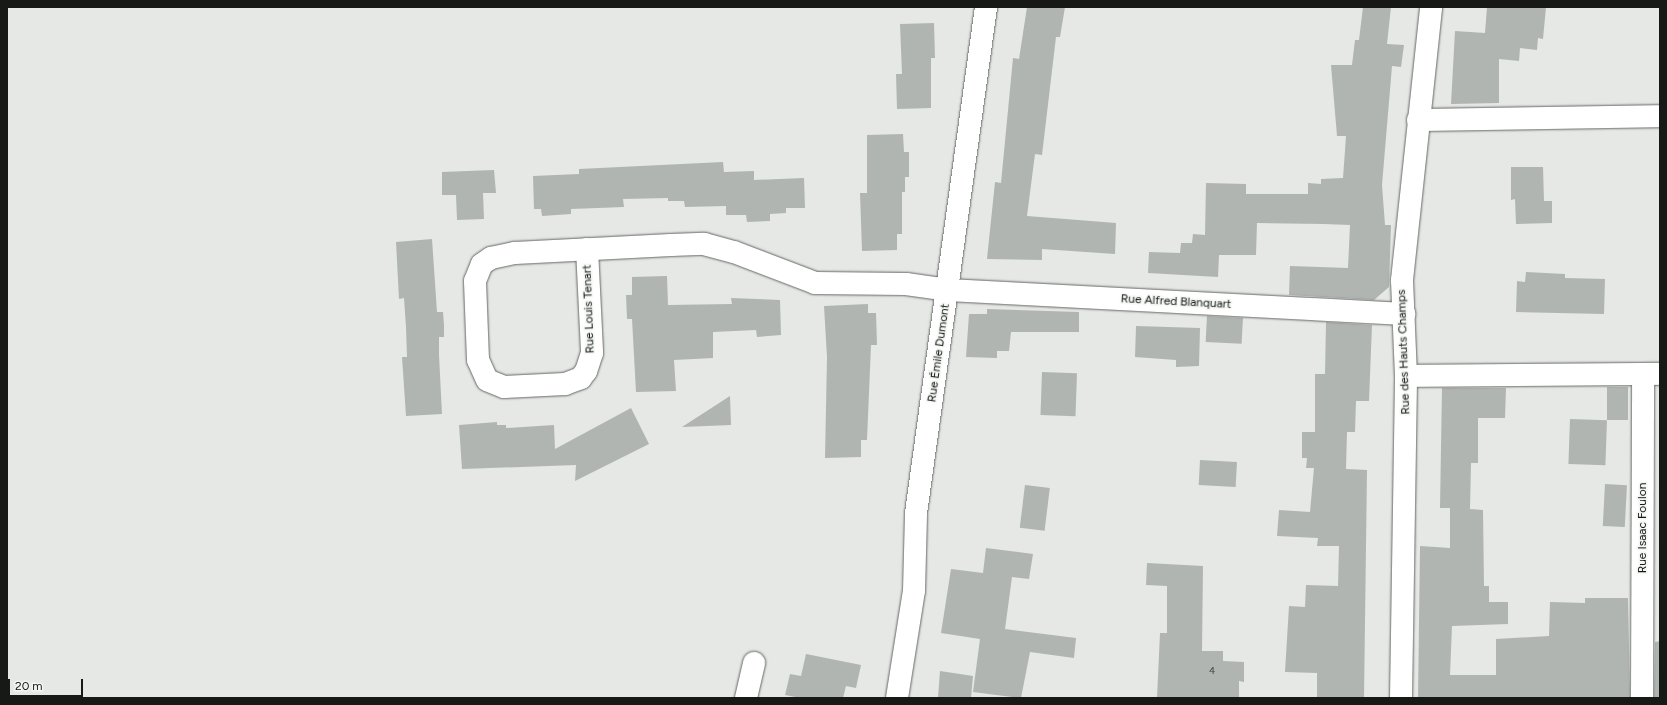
<!DOCTYPE html>
<html>
<head>
<meta charset="utf-8">
<style>
	body { margin:0 }
	#map { position:relative; width:1667px; height:705px; overflow:hidden; background:#e5e8e5; font-family:Figtree,sans-serif }
	div>[style] { position:absolute }
	[style*='--x'] { left:calc(var(--x)*1px); top:calc(var(--y)*1px); width:calc(var(--w)*1px); rotate:calc(var(--a)*1deg) }
	.building>* { inset:0; background:#b0b5b2; transform-origin:0 0 }
	.roads { filter:drop-shadow(0 0 1px #656865) drop-shadow(0 0 1px #656865) }
	.minor>* { height:22px; margin:-11px; padding:0 11px; transform-origin:11px; border-radius:11px; background:#fff }
	span { translate:-50% -50%; white-space:nowrap; text-align:center; line-height:1.15; -webkit-text-stroke:3px #f2f6f2; paint-order:stroke }
	.number-label { font-size:10px; color:#3d403e }
	.number-label span { -webkit-text-stroke-width:0 }
	.street-label { font-size:12px; color:#171917 }
	.frame { position:absolute; inset:0; border:8px solid #171917; pointer-events:none }
	.scale { position:absolute; left:8px; top:679px; width:75px; height:18px; box-sizing:border-box; border:2px solid #171917; border-top:0; padding-left:5px; font-size:12px; line-height:14px; white-space:nowrap; color:#171917; -webkit-text-stroke:3px #f2f6f2; paint-order:stroke }
</style>
</head>
<body>
<div id="map">
	<div class="building">
		<div style="clip-path:polygon(1027px 7px,1065px 7px,1060px 37px,1056px 37px,1042px 155px,1035px 154px,1027px 216px,1116px 223px,1115px 254px,1042px 249px,1042px 260px,987px 259px,995px 182px,1001px 183px,1013px 58px,1019px 59px)"></div>
		<div style="clip-path:polygon(1363px 7px,1391px 7px,1387px 44px,1404px 45px,1401px 67px,1392px 66px,1382px 185px,1385px 225px,1391px 225px,1389px 287px,1374px 300px,1289px 295px,1290px 266px,1348px 268px,1350px 225px,1324px 224px,1257px 223px,1256px 255px,1219px 255px,1218px 277px,1148px 273px,1149px 252px,1180px 253px,1181px 243px,1192px 243px,1193px 234px,1205px 235px,1206px 183px,1246px 184px,1246px 194px,1308px 194px,1308px 183px,1321px 184px,1321px 179px,1343px 178px,1346px 136px,1337px 136px,1331px 65px,1352px 65px,1355px 40px,1359px 40px)"></div>
		<div style="clip-path:polygon(1487px 7px,1546px 7px,1543px 39px,1538px 38px,1537px 50px,1520px 48px,1519px 61px,1499px 59px,1499px 103px,1451px 104px,1455px 31px,1485px 33px)"></div>
		<div style="clip-path:polygon(934px 23px,935px 58px,931px 58px,931px 108px,897px 109px,896px 74px,902px 74px,900px 24px)"></div>
		<div style="clip-path:polygon(903px 134px,904px 152px,909px 152px,909px 177px,905px 177px,905px 192px,902px 192px,902px 234px,897px 234px,897px 250px,862px 251px,860px 193px,867px 193px,867px 135px)"></div>
		<div style="clip-path:polygon(723px 162px,724px 172px,754px 171px,754px 180px,804px 178px,805px 208px,786px 208px,786px 213px,770px 214px,770px 221px,747px 222px,746px 215px,726px 215px,726px 206px,685px 207px,684px 201px,668px 201px,668px 198px,623px 199px,624px 207px,571px 209px,571px 214px,542px 216px,541px 209px,534px 209px,533px 176px,579px 174px,579px 169px)"></div>
		<div style="clip-path:polygon(1511px 167px,1543px 167px,1544px 201px,1552px 201px,1552px 223px,1516px 224px,1515px 199px,1511px 200px)"></div>
		<div style="clip-path:polygon(494px 170px,496px 193px,483px 193px,484px 219px,457px 220px,456px 195px,442px 195px,442px 172px)"></div>
		<div style="clip-path:polygon(432px 239px,437px 312px,443px 312px,444px 325px,444px 337px,439px 337px,439px 355px,442px 414px,406px 416px,402px 357px,407px 357px,406px 327px,404px 298px,399px 299px,396px 242px)"></div>
		<div style="clip-path:polygon(1526px 272px,1565px 274px,1565px 278px,1605px 279px,1604px 314px,1516px 312px,1517px 281px,1525px 282px)"></div>
		<div style="clip-path:polygon(667px 276px,668px 305px,732px 304px,731px 298px,780px 300px,781px 335px,757px 337px,756px 330px,713px 332px,713px 358px,674px 360px,676px 391px,636px 392px,632px 319px,627px 319px,626px 295px,632px 295px,632px 277px)"></div>
		<div style="clip-path:polygon(868px 304px,868px 313px,876px 313px,877px 345px,871px 345px,867px 440px,861px 440px,861px 457px,825px 458px,827px 357px,824px 306px)"></div>
		<div style="clip-path:polygon(987px 309px,1079px 312px,1079px 332px,1011px 332px,1009px 351px,997px 351px,997px 358px,966px 357px,969px 314px,987px 314px)"></div>
		<div style="left:1207px;top:316px;width:36px;height:26px;rotate:3deg"></div>
		<div style="clip-path:polygon(1326px 322px,1372px 325px,1369px 401px,1356px 401px,1355px 432px,1347px 432px,1346px 469px,1367px 470px,1364px 698px,1317px 698px,1317px 673px,1285px 672px,1289px 606px,1305px 607px,1306px 585px,1338px 586px,1339px 546px,1317px 546px,1318px 538px,1277px 536px,1279px 510px,1310px 512px,1314px 468px,1306px 468px,1307px 458px,1302px 458px,1302px 432px,1315px 432px,1315px 374px,1325px 374px)"></div>
		<div style="clip-path:polygon(1136px 326px,1200px 328px,1199px 366px,1176px 367px,1176px 360px,1135px 357px)"></div>
		<div style="left:1042px;top:372px;width:35px;height:43px;rotate:2deg"></div>
		<div style="left:1607px;top:387px;width:21px;height:33px"></div>
		<div style="clip-path:polygon(1442px 388px,1506px 388px,1505px 418px,1478px 418px,1478px 463px,1471px 463px,1470px 509px,1483px 510px,1484px 586px,1489px 586px,1489px 602px,1508px 602px,1508px 624px,1452px 626px,1450px 675px,1496px 675px,1496px 639px,1549px 636px,1550px 602px,1585px 603px,1585px 598px,1628px 598px,1630px 698px,1418px 698px,1420px 546px,1450px 548px,1450px 508px,1440px 508px)"></div>
		<div style="clip-path:polygon(730px 396px,731px 425px,682px 427px)"></div>
		<div style="clip-path:polygon(631px 408px,649px 444px,575px 481px,576px 465px,462px 469px,459px 425px,497px 422px,497px 425px,506px 425px,506px 428px,554px 425px,555px 449px)"></div>
		<div style="left:1570px;top:419px;width:37px;height:45px;rotate:2deg"></div>
		<div style="left:1200px;top:460px;width:37px;height:25px;rotate:3deg"></div>
		<div style="left:1605px;top:484px;width:22px;height:42px;rotate:3deg"></div>
		<div style="left:1025px;top:485px;width:25px;height:43px;rotate:7deg"></div>
		<div style="clip-path:polygon(986px 548px,1033px 554px,1029px 579px,1012px 577px,1005px 629px,1076px 638px,1074px 658px,1030px 652px,1021px 698px,973px 692px,980px 639px,941px 633px,951px 569px,983px 573px)"></div>
		<div style="clip-path:polygon(1147px 563px,1203px 566px,1202px 651px,1223px 651px,1223px 661px,1244px 662px,1244px 682px,1239px 681px,1239px 698px,1157px 698px,1160px 633px,1167px 633px,1167px 586px,1146px 585px)"></div>
		<div style="clip-path:polygon(1660px 641px,1660px 698px,1654px 698px,1655px 642px)"></div>
		<div style="clip-path:polygon(806px 654px,861px 665px,856px 688px,846px 686px,843px 698px,801px 698px,785px 695px,790px 674px,801px 676px)"></div>
		<div style="clip-path:polygon(940px 671px,973px 676px,971px 698px,938px 698px)"></div>
	</div>
	<div class="roads">
		<div class="minor">
			<div style="--x:1418;--y:120;--w:242;--a:-0.9"></div>
			<div style="--x:587;--y:249;--w:104;--a:87.2"></div>
			<div style="--x:592;--y:353;--w:19;--a:108"></div>
			<div style="--x:586;--y:371;--w:9;--a:126"></div>
			<div style="--x:581;--y:378;--w:17;--a:159"></div>
			<div style="--x:565;--y:384;--w:61;--a:177.2"></div>
			<div style="--x:504;--y:387;--w:18;--a:-158"></div>
			<div style="--x:487;--y:380;--w:22;--a:-114"></div>
			<div style="--x:478;--y:360;--w:79;--a:-92.2"></div>
			<div style="--x:475;--y:281;--w:18;--a:-68"></div>
			<div style="--x:482;--y:264;--w:11;--a:-34"></div>
			<div style="--x:491;--y:258;--w:25;--a:-12"></div>
			<div style="--x:515;--y:253;--w:156;--a:-2.9"></div>
			<div style="--x:671;--y:245;--w:33;--a:-2"></div>
			<div style="--x:704;--y:244;--w:31;--a:15"></div>
			<div style="--x:734;--y:252;--w:87;--a:20.9"></div>
			<div style="--x:815;--y:283;--w:91;--a:0.6"></div>
			<div style="--x:906;--y:284;--w:42;--a:8.1"></div>
			<div style="--x:948;--y:290;--w:457;--a:3"></div>
			<div style="--x:1406;--y:376;--w:254;--a:-0.5"></div>
			<div style="--x:746;--y:698;--w:36;--a:-77"></div>
			<div style="--x:897;--y:698;--w:108;--a:-81"></div>
			<div style="--x:914;--y:591;--w:78;--a:-88.5"></div>
			<div style="--x:916;--y:513;--w:511;--a:-82.12"></div>
			<div style="--x:1401;--y:698;--w:322;--a:-89.1"></div>
			<div style="--x:1406;--y:376;--w:96;--a:-92.4"></div>
			<div style="--x:1402;--y:280;--w:275;--a:-83.9"></div>
			<div style="--x:1642;--y:698;--w:324;--a:-89.8"></div>
		</div>
	</div>
	<div class="number-label">
		<span style="left:1212px;top:671px">4</span>
	</div>
	<div class="street-label">
		<span style="left:1176px;top:302px;rotate:3deg">Rue Alfred Blanquart</span>
		<span style="left:589px;top:309px;rotate:-92deg">Rue Louis Tenart</span>
		<span style="left:1404px;top:352px;rotate:-92deg">Rue des Hauts Champs</span>
		<span style="left:939px;top:353px;rotate:-82deg">Rue Émile Dumont</span>
		<span style="left:1643px;top:528px;rotate:-90deg">Rue Isaac Foulon</span>
	</div>
	<div class="frame"></div>
	<div class="scale">20 m</div>
</div>
</body>
</html>
